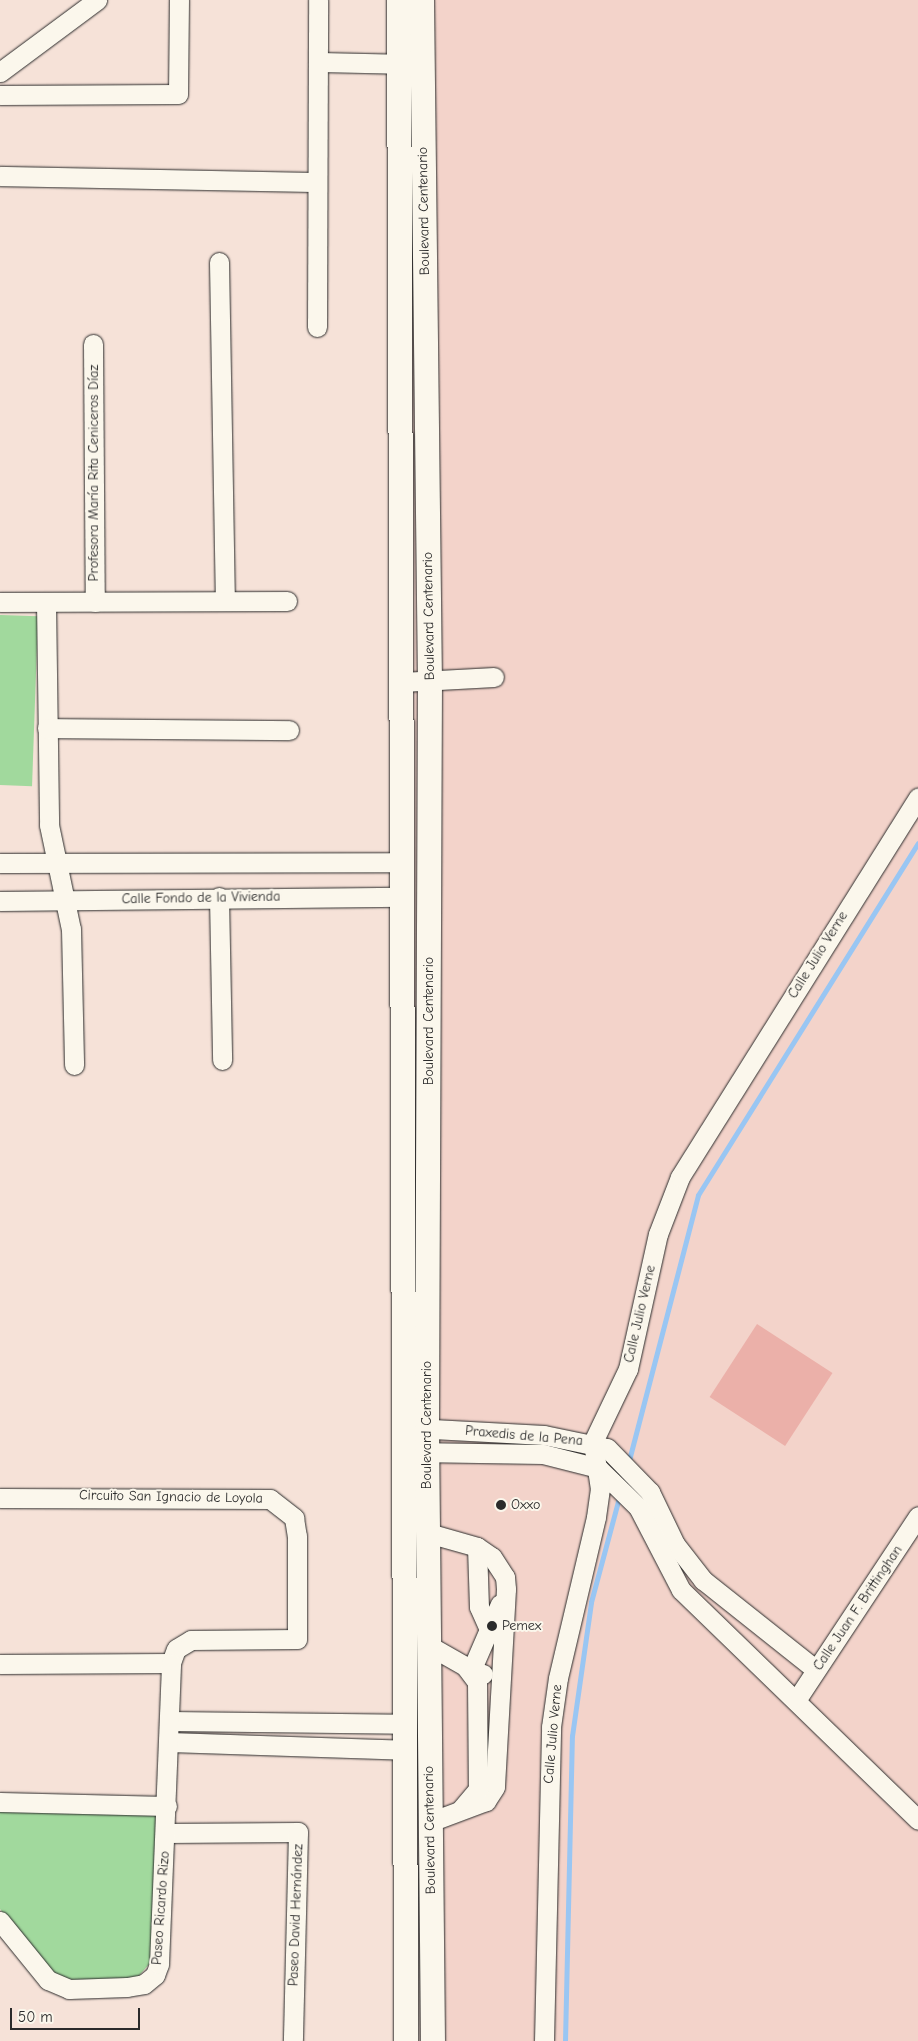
<!DOCTYPE html>
<html>
<head>
<meta charset="utf-8">
<style>
	body { margin:0 }
	#map { position:relative; width:918px; height:2041px; overflow:hidden; background:#f6e2d8; font-family:"Comic Neue",sans-serif }
	div>[style] { position:absolute }
	[style*='--x'] { left:calc(var(--x)*1px); top:calc(var(--y)*1px); width:calc(var(--w)*1px); rotate:calc(var(--a)*1deg) }
	.built>* { inset:0; background:#f3d3ca }
	.green>* { inset:0; background:#a1d99d; transform-origin:0 0 }
	.stream>* { height:5px; margin:-2.5px; padding:0 2.5px; transform-origin:2.5px; border-radius:2.5px; background:#99c6f3 }
	.building>* { inset:0; background:#ebb0a9; transform-origin:0 0 }
	.roads { filter:drop-shadow(0 0 1px #2b2b2b) drop-shadow(0 0 1px #2b2b2b) }
	.minor>* { height:19px; margin:-9.5px; padding:0 9.5px; transform-origin:9.5px; border-radius:9.5px; background:#fbf7ec }
	.major>* { height:24px; margin:-12px; padding:0 12px; transform-origin:12px; border-radius:12px; background:#fbf7ec }
	.dots>* { width:14px; height:14px; translate:-50% -50%; box-sizing:border-box; border:2px solid #fbf7ec; border-radius:50% }
	span { translate:-50% -50%; white-space:nowrap; text-align:center; line-height:1.15; -webkit-text-stroke:4px #fbf7ec; paint-order:stroke }
	.street-label { font-size:14px; color:#2b2b2b }
	.poi-label { font-size:14px; color:#2b2b2b }
	.left { translate:0 -50%; text-align:left }
	.scale { position:absolute; left:10px; top:2008px; width:130px; height:22px; box-sizing:border-box; border:2px solid #2b2b2b; border-top:0; padding-left:6px; font-size:15px; line-height:18px; white-space:nowrap; color:#2b2b2b; -webkit-text-stroke:4px #fbf7ec; paint-order:stroke }
</style>
</head>
<body>
<div id="map">
	<div class="built">
		<div style="clip-path:polygon(407px 0,918px 0,918px 2041px,442px 2041px,415px 1759px)"></div>
	</div>
	<div class="green">
		<div style="left:0;top:615px;width:38px;height:170px;rotate:2deg"></div>
		<div style="clip-path:polygon(0 1809px,157px 1813px,151px 1962px,136px 1979px,73px 1981px,52px 1975px,0 1909px)"></div>
	</div>
	<div class="stream">
		<div style="--x:628;--y:1464;--w:278;--a:-75.4"></div>
		<div style="--x:698;--y:1195;--w:415;--a:-58"></div>
		<div style="--x:565;--y:2041;--w:305;--a:-88.7"></div>
		<div style="--x:572;--y:1736;--w:135;--a:-81.9"></div>
		<div style="--x:591;--y:1602;--w:112;--a:-75"></div>
	</div>
	<div class="building">
		<div style="left:757px;top:1324px;width:90px;height:87px;rotate:33deg"></div>
	</div>
	<div class="roads">
		<div class="minor">
			<div style="--x:318;--y:62;--w:93;--a:1.2"></div>
			<div style="--x:0;--y:72;--w:121;--a:-36.6"></div>
			<div style="--x:0;--y:95;--w:178;--a:-0.3"></div>
			<div style="--x:178;--y:94;--w:94;--a:-89.4"></div>
			<div style="--x:0;--y:176;--w:317;--a:1.1"></div>
			<div style="--x:219;--y:262;--w:339;--a:89"></div>
			<div style="--x:317;--y:327;--w:327;--a:-89.8"></div>
			<div style="--x:93;--y:344;--w:258;--a:89.6"></div>
			<div style="--x:0;--y:602;--w:287;--a:-0.2"></div>
			<div style="--x:46;--y:602;--w:223;--a:89.2"></div>
			<div style="--x:49;--y:825;--w:106;--a:78.1"></div>
			<div style="--x:71;--y:929;--w:136;--a:88.7"></div>
			<div style="--x:402;--y:682;--w:92;--a:-3.1"></div>
			<div style="--x:47;--y:728;--w:242;--a:0.5"></div>
			<div style="--x:0;--y:863;--w:403;--a:-0.1"></div>
			<div style="--x:219;--y:897;--w:163;--a:88.9"></div>
			<div style="--x:0;--y:901;--w:403;--a:-0.6"></div>
			<div style="--x:414;--y:1428;--w:130;--a:3.1"></div>
			<div style="--x:544;--y:1435;--w:64;--a:11.7"></div>
			<div style="--x:607;--y:1448;--w:62;--a:45.7"></div>
			<div style="--x:650;--y:1492;--w:58;--a:64.3"></div>
			<div style="--x:675;--y:1544;--w:46;--a:52.1"></div>
			<div style="--x:703;--y:1580;--w:144;--a:38.5"></div>
			<div style="--x:414;--y:1452;--w:129;--a:0.9"></div>
			<div style="--x:543;--y:1454;--w:57;--a:14.3"></div>
			<div style="--x:598;--y:1468;--w:56;--a:44.3"></div>
			<div style="--x:638;--y:1507;--w:93;--a:62.6"></div>
			<div style="--x:681;--y:1590;--w:330;--a:44.1"></div>
			<div style="--x:0;--y:1498;--w:270;--a:0.2"></div>
			<div style="--x:270;--y:1499;--w:31;--a:38"></div>
			<div style="--x:294;--y:1518;--w:18;--a:81"></div>
			<div style="--x:297;--y:1536;--w:103;--a:90"></div>
			<div style="--x:297;--y:1639;--w:106;--a:179.5"></div>
			<div style="--x:191;--y:1640;--w:17;--a:149"></div>
			<div style="--x:176;--y:1649;--w:15;--a:110"></div>
			<div style="--x:171;--y:1663;--w:171;--a:179.7"></div>
			<div style="--x:428;--y:1533;--w:51;--a:15.9"></div>
			<div style="--x:477;--y:1547;--w:18;--a:34"></div>
			<div style="--x:492;--y:1557;--w:24;--a:57"></div>
			<div style="--x:505;--y:1577;--w:12;--a:85"></div>
			<div style="--x:506;--y:1589;--w:198;--a:93.2"></div>
			<div style="--x:495;--y:1787;--w:17;--a:123"></div>
			<div style="--x:486;--y:1801;--w:60;--a:159.4"></div>
			<div style="--x:477;--y:1547;--w:60;--a:88.1"></div>
			<div style="--x:479;--y:1607;--w:24;--a:66"></div>
			<div style="--x:428;--y:1645;--w:43;--a:29.6"></div>
			<div style="--x:465;--y:1666;--w:20;--a:53"></div>
			<div style="--x:477;--y:1682;--w:107;--a:89.5"></div>
			<div style="--x:478;--y:1789;--w:26;--a:130"></div>
			<div style="--x:483;--y:1674;--w:12;--a:-166"></div>
			<div style="--x:471;--y:1671;--w:73;--a:-66.6"></div>
			<div style="--x:797;--y:1699;--w:219;--a:-56.5"></div>
			<div style="--x:169;--y:1721;--w:234;--a:0.7"></div>
			<div style="--x:169;--y:1742;--w:235;--a:1.9"></div>
			<div style="--x:0;--y:1802;--w:167;--a:1.4"></div>
			<div style="--x:166;--y:1833;--w:132;--a:-0.4"></div>
			<div style="--x:298;--y:1832;--w:209;--a:91.4"></div>
			<div style="--x:0;--y:1921;--w:76;--a:50.9"></div>
			<div style="--x:48;--y:1980;--w:23;--a:23"></div>
			<div style="--x:69;--y:1989;--w:58;--a:-2"></div>
			<div style="--x:127;--y:1987;--w:17;--a:-10"></div>
			<div style="--x:144;--y:1984;--w:14;--a:-39"></div>
			<div style="--x:155;--y:1975;--w:12;--a:-70"></div>
			<div style="--x:159;--y:1964;--w:301;--a:-87.7"></div>
			<div style="--x:544;--y:2041;--w:314;--a:-88.7"></div>
			<div style="--x:551;--y:1727;--w:49;--a:-81.9"></div>
			<div style="--x:558;--y:1678;--w:165;--a:-76.7"></div>
			<div style="--x:596;--y:1517;--w:28;--a:-82"></div>
			<div style="--x:600;--y:1489;--w:48;--a:-98.5"></div>
			<div style="--x:593;--y:1442;--w:81;--a:-64.4"></div>
			<div style="--x:628;--y:1369;--w:138;--a:-77.5"></div>
			<div style="--x:658;--y:1234;--w:61;--a:-68.9"></div>
			<div style="--x:680;--y:1177;--w:448;--a:-57.9"></div>
		</div>
		<div class="major">
			<div style="--x:399;--y:0;--w:2041;--a:89.8"></div>
			<div style="--x:422;--y:0;--w:681;--a:89.33"></div>
			<div style="--x:430;--y:681;--w:748;--a:90.23"></div>
			<div style="--x:427;--y:1429;--w:612;--a:89.44"></div>
		</div>
	</div>
	<div class="dots">
		<div style="left:501px;top:1505px;background:#2b2b2b"></div>
		<div style="left:492px;top:1626px;background:#2b2b2b"></div>
	</div>
	<div class="street-label">
		<span style="left:424px;top:211px;rotate:-91deg">Boulevard Centenario</span>
		<span style="left:94px;top:473px;rotate:-90deg">Profesora María Rita Ceniceros Díaz</span>
		<span style="left:429px;top:616px;rotate:-91deg">Boulevard Centenario</span>
		<span style="left:201px;top:898px;rotate:-1deg">Calle Fondo de la Vivienda</span>
		<span style="left:818px;top:955px;rotate:-58deg">Calle Julio Verne</span>
		<span style="left:429px;top:1021px;rotate:-90deg">Boulevard Centenario</span>
		<span style="left:640px;top:1314px;rotate:-77deg">Calle Julio Verne</span>
		<span style="left:427px;top:1425px;rotate:-90deg">Boulevard Centenario</span>
		<span style="left:524px;top:1436px;rotate:5deg">Praxedis de la Pena</span>
		<span style="left:171px;top:1497px;rotate:1deg">Circuito San Ignacio de Loyola</span>
		<span style="left:858px;top:1608px;rotate:-56deg">Calle Juan F. Brittinghan</span>
		<span style="left:553px;top:1734px;rotate:-85deg">Calle Julio Verne</span>
		<span style="left:430px;top:1830px;rotate:-91deg">Boulevard Centenario</span>
		<span style="left:161px;top:1908px;rotate:-86deg">Paseo Ricardo Rizo</span>
		<span style="left:296px;top:1915px;rotate:-88deg">Paseo David Hernández</span>
	</div>
	<div class="poi-label">
		<span class="left" style="left:511px;top:1505px">Oxxo</span>
		<span class="left" style="left:502px;top:1626px">Pemex</span>
	</div>
	<div class="scale">50 m</div>
</div>
</body>
</html>
